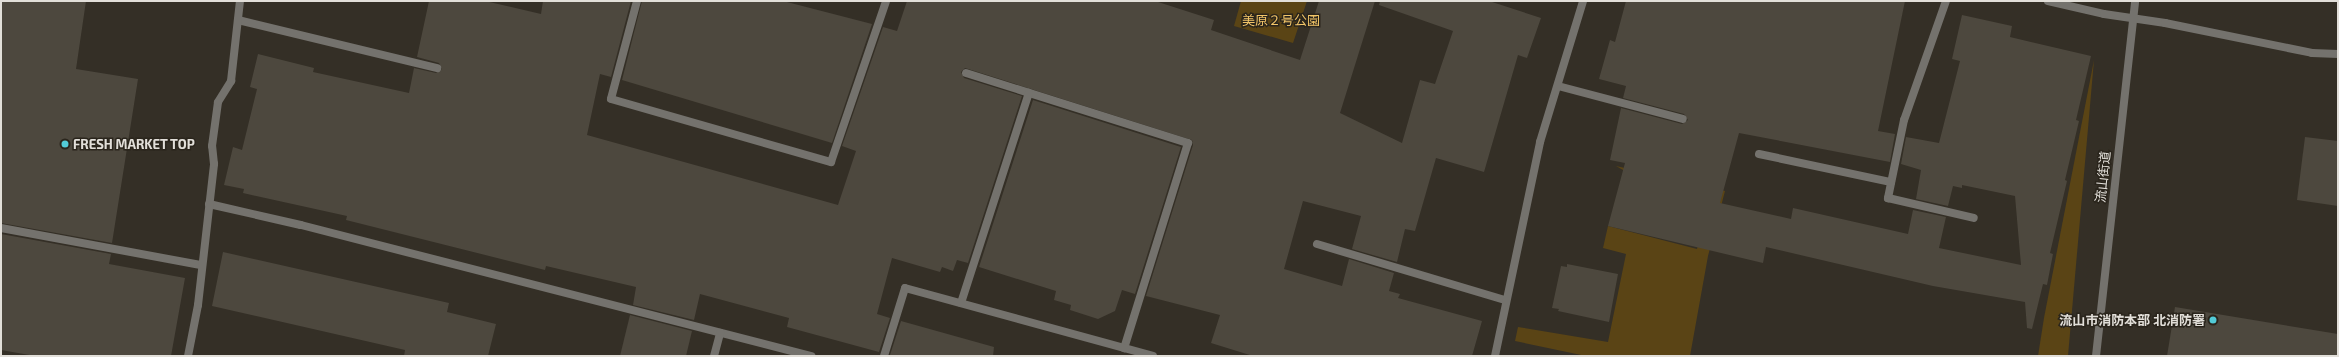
<!DOCTYPE html>
<html>
<head>
<meta charset="utf-8">
<style>
	body { margin:0 }
	#map { position:relative; width:2339px; height:357px; overflow:hidden; background:#342f26; font-family:"Exo 2","Noto Sans JP",sans-serif }
	div>[style] { position:absolute }
	[style*='--x'] { left:calc(var(--x)*1px); top:calc(var(--y)*1px); width:calc(var(--w)*1px); rotate:calc(var(--a)*1deg) }
	.green>* { inset:0; background:#5a4415 }
	.building>* { inset:0; background:#4d483e }
	.service>* { height:8px; margin:-4px; padding:0 4px; transform-origin:4px; border-radius:4px; background:#74726d }
	.minor>* { height:8px; margin:-4px; padding:0 4px; transform-origin:4px; border-radius:4px; background:#74726d }
	.tertiary>* { height:8px; margin:-4px; padding:0 4px; transform-origin:4px; border-radius:4px; background:#74726d }
	.dots>* { width:11px; height:11px; translate:-50% -50%; box-sizing:border-box; border:2px solid #2a251c; border-radius:50% }
	span { translate:-50% -50%; white-space:nowrap; text-align:center; line-height:1.15; -webkit-text-stroke:3px #2a251c; paint-order:stroke }
	.park-label { font-size:13px; color:#f2c568 }
	.poi-label { font-size:13px; color:#e2dfd9; font-weight:700 }
	.left { translate:0 -50%; text-align:left }
	.right { translate:-100% -50%; text-align:right }
	.street-label { font-size:13px; color:#e2dfd9 }
	.frame { position:absolute; inset:0; border:2px solid #e2dfd9; pointer-events:none }
</style>
</head>
<body>
<div id="map">
	<div class="green">
		<div style="clip-path:polygon(1241px 1px,1307px 1px,1293px 43px,1234px 26px)"></div>
		<div style="clip-path:polygon(2094px 60px,2068px 356px,2038px 356px,2044px 318px)"></div>
		<div style="clip-path:polygon(1616px 166px,1725px 191px,1708px 256px,1690px 356px,1586px 356px,1515px 341px,1518px 327px,1608px 342px,1626px 254px,1603px 248px,1608px 226px,1697px 249px,1711px 193px,1623px 170px)"></div>
	</div>
	<div class="building">
		<div style="clip-path:polygon(1px 1px,86px 1px,76px 69px,138px 79px,112px 243px,1px 223px)"></div>
		<div style="clip-path:polygon(429px 1px,485px 1px,541px 14px,543px 1px,631px 1px,611px 77px,600px 74px,587px 135px,838px 205px,856px 151px,842px 146px,883px 27px,897px 31px,907px 1px,1155px 1px,1214px 20px,1211px 30px,1300px 60px,1319px 1px,1375px 1px,1340px 113px,1402px 143px,1420px 80px,1435px 84px,1453px 31px,1379px 5px,1380px 1px,1489px 1px,1541px 18px,1527px 58px,1518px 55px,1484px 172px,1436px 158px,1415px 231px,1405px 229px,1397px 262px,1352px 249px,1361px 216px,1303px 201px,1284px 269px,1342px 286px,1349px 259px,1394px 273px,1389px 291px,1400px 294px,1398px 298px,1482px 321px,1472px 356px,1253px 356px,1211px 343px,1220px 315px,1146px 296px,1193px 145px,1192px 140px,965px 68px,961px 72px,964px 78px,1022px 96px,968px 263px,957px 260px,953px 271px,942px 267px,940px 272px,892px 258px,877px 314px,890px 318px,879px 352px,787px 327px,789px 318px,700px 294px,694px 320px,633px 305px,636px 287px,546px 266px,545px 270px,346px 220px,347px 216px,243px 193px,244px 189px,224px 185px,233px 147px,242px 150px,257px 89px,250px 87px,258px 54px,314px 68px,313px 72px,409px 93px,414px 68px,436px 73px,442px 69px,439px 63px,417px 57px)"></div>
		<div style="clip-path:polygon(642px 1px,783px 1px,872px 24px,832px 143px,622px 80px)"></div>
		<div style="clip-path:polygon(1626px 1px,1905px 1px,1878px 131px,1895px 134px,1890px 162px,1739px 133px,1720px 203px,1791px 219px,1793px 208px,1908px 234px,1913px 210px,1946px 217px,1939px 248px,2021px 265px,2015px 196px,1962px 185px,1962px 188px,1953px 186px,1948px 206px,1916px 199px,1921px 170px,1901px 164px,1906px 137px,1939px 143px,1960px 61px,1952px 59px,1962px 15px,2012px 26px,2010px 37px,2091px 56px,2076px 120px,2079px 121px,2065px 180px,2067px 181px,2050px 253px,2053px 254px,2047px 285px,2043px 284px,2032px 329px,2027px 328px,2025px 302px,1933px 286px,1766px 247px,1763px 263px,1608px 226px,1625px 163px,1610px 160px,1621px 108px,1682px 124px,1688px 120px,1684px 114px,1623px 98px,1626px 86px,1599px 79px,1610px 40px,1615px 42px)"></div>
		<div style="clip-path:polygon(1033px 100px,1181px 147px,1135px 294px,1122px 290px,1115px 311px,1098px 319px,1070px 310px,1071px 305px,1054px 300px,1056px 291px,979px 267px)"></div>
		<div style="clip-path:polygon(2305px 137px,2338px 141px,2338px 206px,2297px 200px)"></div>
		<div style="clip-path:polygon(1px 234px,111px 254px,109px 264px,185px 278px,171px 356px,35px 356px,1px 350px)"></div>
		<div style="clip-path:polygon(223px 252px,449px 303px,447px 312px,496px 324px,488px 356px,404px 356px,405px 350px,212px 306px)"></div>
		<div style="clip-path:polygon(1567px 264px,1618px 274px,1609px 322px,1558px 311px,1559px 309px,1552px 308px,1561px 266px,1567px 267px)"></div>
		<div style="clip-path:polygon(2175px 307px,2338px 334px,2338px 356px,2167px 356px)"></div>
		<div style="clip-path:polygon(630px 315px,692px 331px,686px 356px,620px 356px)"></div>
		<div style="clip-path:polygon(901px 321px,994px 347px,993px 356px,890px 355px)"></div>
	</div>
	<div class="service">
		<div style="--x:1;--y:228;--w:203;--a:10.5"></div>
	</div>
	<div class="minor">
		<div style="--x:637;--y:1;--w:101;--a:104.9"></div>
		<div style="--x:611;--y:99;--w:229;--a:16"></div>
		<div style="--x:831;--y:162;--w:170;--a:-71.1"></div>
		<div style="--x:1946;--y:1;--w:126;--a:109.4"></div>
		<div style="--x:1904;--y:120;--w:80;--a:101.6"></div>
		<div style="--x:1888;--y:198;--w:88;--a:13.1"></div>
		<div style="--x:2048;--y:1;--w:57;--a:13.1"></div>
		<div style="--x:2104;--y:14;--w:62;--a:8.4"></div>
		<div style="--x:2165;--y:23;--w:150;--a:11.5"></div>
		<div style="--x:2312;--y:53;--w:26;--a:2"></div>
		<div style="--x:238;--y:20;--w:205;--a:13.6"></div>
		<div style="--x:966;--y:73;--w:233;--a:17.5"></div>
		<div style="--x:1188;--y:143;--w:215;--a:107.3"></div>
		<div style="--x:1558;--y:86;--w:129;--a:14.8"></div>
		<div style="--x:1759;--y:154;--w:135;--a:12"></div>
		<div style="--x:209;--y:204;--w:94;--a:12.9"></div>
		<div style="--x:301;--y:225;--w:527;--a:14.41"></div>
		<div style="--x:1317;--y:244;--w:196;--a:16.6"></div>
		<div style="--x:961;--y:303;--w:221;--a:-72.1"></div>
		<div style="--x:188;--y:356;--w:52;--a:-78.9"></div>
		<div style="--x:198;--y:305;--w:142;--a:-83.5"></div>
		<div style="--x:214;--y:164;--w:18;--a:-96"></div>
		<div style="--x:212;--y:146;--w:44;--a:-82.2"></div>
		<div style="--x:218;--y:102;--w:25;--a:-58"></div>
		<div style="--x:231;--y:81;--w:81;--a:-83.6"></div>
		<div style="--x:714;--y:356;--w:24;--a:-75"></div>
		<div style="--x:884;--y:356;--w:71;--a:-72.8"></div>
		<div style="--x:905;--y:288;--w:257;--a:15.3"></div>
		<div style="--x:1495;--y:356;--w:219;--a:-78.1"></div>
		<div style="--x:1540;--y:142;--w:147;--a:-73"></div>
	</div>
	<div class="tertiary">
		<div style="--x:2096;--y:356;--w:357;--a:-83.7"></div>
	</div>
	<div class="dots">
		<div style="left:65px;top:144px;background:#52cbd7"></div>
		<div style="left:2213px;top:320px;background:#52cbd7"></div>
	</div>
	<div class="park-label">
		<span style="left:1281px;top:20px">美原２号公園</span>
	</div>
	<div class="poi-label">
		<span class="left" style="left:73px;top:144px">FRESH MARKET TOP</span>
		<span class="right" style="left:2205px;top:320px">流山市消防本部 北消防署</span>
	</div>
	<div class="street-label">
		<span style="left:2103px;top:177px;rotate:-84deg">流山街道</span>
	</div>
	<div class="frame"></div>
</div>
</body>
</html>
